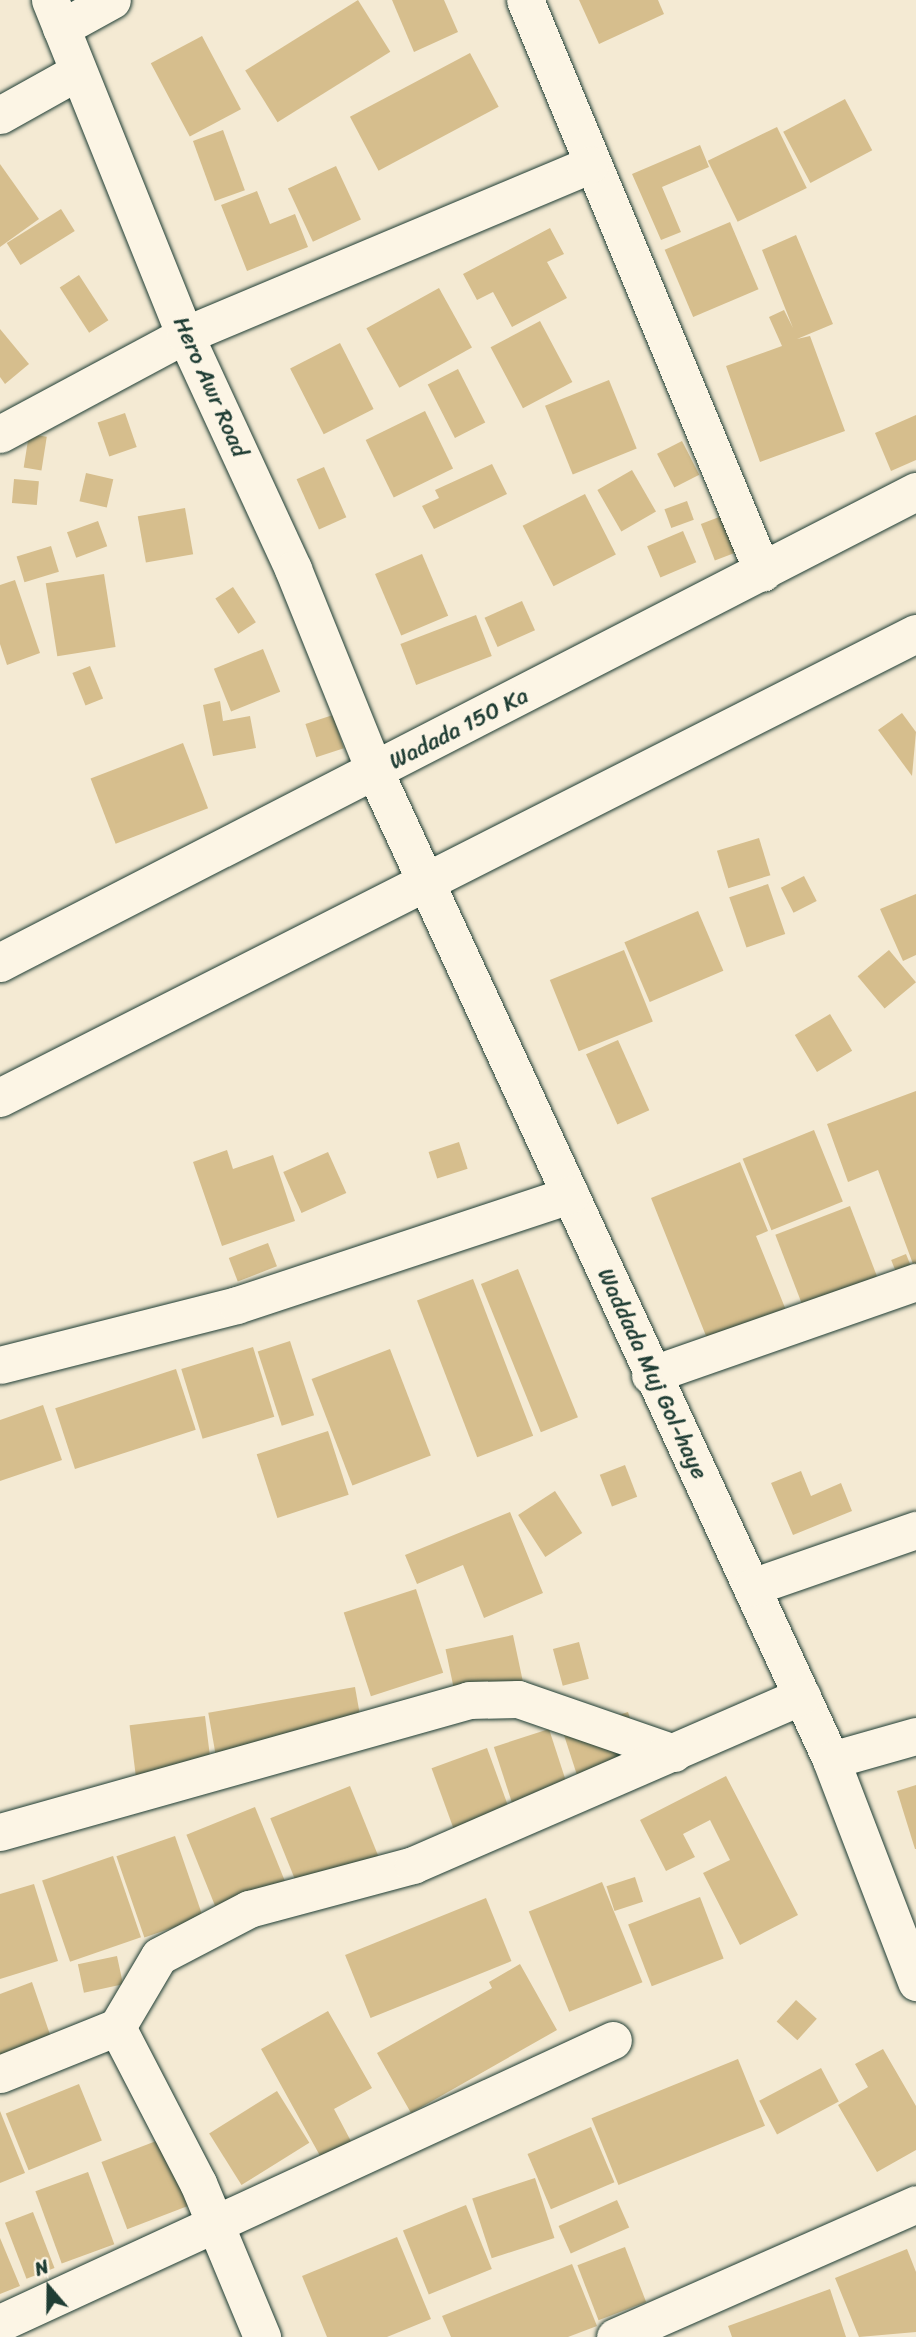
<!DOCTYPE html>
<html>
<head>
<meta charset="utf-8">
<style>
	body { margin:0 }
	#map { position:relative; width:916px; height:2337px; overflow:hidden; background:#f4ead3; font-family:Sriracha,sans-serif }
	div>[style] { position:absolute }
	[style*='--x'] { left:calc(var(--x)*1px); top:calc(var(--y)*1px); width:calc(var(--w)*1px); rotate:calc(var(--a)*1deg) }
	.building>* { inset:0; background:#d6be8d; transform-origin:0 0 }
	.roads { filter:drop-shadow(0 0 2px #1f3d34) drop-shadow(0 0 2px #1f3d34) }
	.street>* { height:37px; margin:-18.5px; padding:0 18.5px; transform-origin:18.5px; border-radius:18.5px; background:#fcf5e5 }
	.secondary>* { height:38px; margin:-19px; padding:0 19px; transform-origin:19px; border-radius:19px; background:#fcf5e5 }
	span { translate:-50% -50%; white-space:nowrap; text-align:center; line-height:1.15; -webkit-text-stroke:6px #fcf5e5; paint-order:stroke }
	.street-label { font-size:23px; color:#1f3d34 }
	.north { position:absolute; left:14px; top:2253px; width:70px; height:70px; -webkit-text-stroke:5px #fcf5e5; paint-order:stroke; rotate:340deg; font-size:19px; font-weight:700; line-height:28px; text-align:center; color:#1f3d34 }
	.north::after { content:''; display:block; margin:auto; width:24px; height:32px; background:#1f3d34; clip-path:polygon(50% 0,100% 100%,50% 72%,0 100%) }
</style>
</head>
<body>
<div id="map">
	<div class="building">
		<div style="left:358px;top:0;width:61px;height:133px;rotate:58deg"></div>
		<div style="clip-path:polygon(392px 0,444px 0,458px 32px,414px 52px)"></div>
		<div style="clip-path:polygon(579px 0,658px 0,664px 14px,599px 44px)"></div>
		<div style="left:202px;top:36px;width:83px;height:58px;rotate:62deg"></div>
		<div style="left:470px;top:53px;width:61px;height:136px;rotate:62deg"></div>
		<div style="left:845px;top:99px;width:58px;height:70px;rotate:62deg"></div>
		<div style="left:777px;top:127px;width:68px;height:77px;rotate:64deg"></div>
		<div style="left:223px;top:130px;width:64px;height:32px;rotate:70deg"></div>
		<div style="clip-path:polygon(700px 145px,709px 167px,662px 187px,681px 232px,661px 240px,632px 174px)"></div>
		<div style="clip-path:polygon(0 164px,39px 219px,0 247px)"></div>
		<div style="left:336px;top:166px;width:59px;height:53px;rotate:65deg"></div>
		<div style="clip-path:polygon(257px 191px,270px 224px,295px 214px,308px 247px,247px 271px,221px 205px)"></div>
		<div style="left:61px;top:209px;width:26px;height:64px;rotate:58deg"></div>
		<div style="left:730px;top:222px;width:73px;height:71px;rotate:67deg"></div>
		<div style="clip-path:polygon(550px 228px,564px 254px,547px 262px,567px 298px,512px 327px,493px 292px,477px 300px,463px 274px)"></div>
		<div style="clip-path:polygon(796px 235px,833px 324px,797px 339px,810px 336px,845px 431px,760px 462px,726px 366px,782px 346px,769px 317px,784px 310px,793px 328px,762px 250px)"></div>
		<div style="left:79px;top:275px;width:54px;height:23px;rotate:57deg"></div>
		<div style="left:439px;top:288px;width:68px;height:83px;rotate:61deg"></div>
		<div style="left:540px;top:321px;width:69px;height:56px;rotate:62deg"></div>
		<div style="clip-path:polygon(0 329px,29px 364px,5px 384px,0 377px)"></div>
		<div style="left:340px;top:343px;width:74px;height:56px;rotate:63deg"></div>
		<div style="left:458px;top:369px;width:60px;height:34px;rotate:63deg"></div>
		<div style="left:609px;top:380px;width:74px;height:69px;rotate:68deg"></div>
		<div style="left:425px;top:411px;width:64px;height:66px;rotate:64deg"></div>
		<div style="left:125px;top:413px;width:36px;height:29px;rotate:71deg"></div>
		<div style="clip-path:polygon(916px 415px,916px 460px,891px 471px,875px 433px)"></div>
		<div style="left:29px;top:434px;width:18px;height:34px;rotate:9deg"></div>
		<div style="left:682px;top:441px;width:38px;height:28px;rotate:63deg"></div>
		<div style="clip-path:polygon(492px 464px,507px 494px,434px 529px,422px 506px,439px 498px,435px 490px)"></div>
		<div style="left:324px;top:467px;width:55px;height:30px;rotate:66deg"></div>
		<div style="left:632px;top:470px;width:48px;height:40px;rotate:60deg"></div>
		<div style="left:86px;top:473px;width:28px;height:29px;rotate:13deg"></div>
		<div style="left:14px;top:479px;width:25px;height:24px;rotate:5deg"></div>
		<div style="left:585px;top:494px;width:68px;height:70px;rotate:63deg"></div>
		<div style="left:687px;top:501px;width:20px;height:24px;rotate:70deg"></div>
		<div style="left:185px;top:508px;width:47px;height:48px;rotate:80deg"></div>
		<div style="left:727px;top:514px;width:39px;height:28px;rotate:69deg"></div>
		<div style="left:98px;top:521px;width:27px;height:33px;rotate:70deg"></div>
		<div style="left:683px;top:531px;width:34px;height:39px;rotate:67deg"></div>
		<div style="left:51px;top:546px;width:27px;height:36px;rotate:73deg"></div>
		<div style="left:422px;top:554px;width:67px;height:51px;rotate:67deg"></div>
		<div style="left:104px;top:574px;width:74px;height:59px;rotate:81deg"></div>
		<div style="clip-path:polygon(15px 580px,40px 653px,7px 665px,0 644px,0 585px)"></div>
		<div style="left:233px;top:587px;width:42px;height:21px;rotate:57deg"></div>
		<div style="left:522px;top:601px;width:32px;height:41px;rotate:66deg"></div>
		<div style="left:476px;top:615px;width:44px;height:81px;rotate:69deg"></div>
		<div style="left:263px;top:649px;width:46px;height:53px;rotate:68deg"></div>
		<div style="left:90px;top:666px;width:35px;height:19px;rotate:68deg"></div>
		<div style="clip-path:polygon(220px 701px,223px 721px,250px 716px,256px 748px,213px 756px,203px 705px)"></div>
		<div style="clip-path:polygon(902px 713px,916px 732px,912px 776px,878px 730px)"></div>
		<div style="left:333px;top:715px;width:35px;height:29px;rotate:72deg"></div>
		<div style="left:183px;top:743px;width:70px;height:99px;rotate:69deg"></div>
		<div style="left:759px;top:838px;width:39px;height:44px;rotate:73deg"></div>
		<div style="left:804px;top:876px;width:28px;height:26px;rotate:63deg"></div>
		<div style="left:768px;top:884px;width:53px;height:41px;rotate:71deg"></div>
		<div style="clip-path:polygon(916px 894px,916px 955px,903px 961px,880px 909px)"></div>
		<div style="left:698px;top:911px;width:65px;height:80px;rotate:67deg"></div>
		<div style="left:624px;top:950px;width:77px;height:80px;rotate:68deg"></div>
		<div style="left:889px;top:950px;width:42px;height:41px;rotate:50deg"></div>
		<div style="left:830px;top:1014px;width:43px;height:41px;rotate:59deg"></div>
		<div style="left:618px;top:1040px;width:77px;height:35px;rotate:66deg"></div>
		<div style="clip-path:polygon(916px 1091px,916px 1272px,878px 1170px,848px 1182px,827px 1124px)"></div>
		<div style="left:814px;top:1130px;width:77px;height:77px;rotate:68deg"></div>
		<div style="left:459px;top:1142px;width:28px;height:32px;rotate:72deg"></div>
		<div style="clip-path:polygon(227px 1150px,233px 1169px,273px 1155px,295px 1221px,222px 1246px,193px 1162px)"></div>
		<div style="left:328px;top:1152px;width:45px;height:49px;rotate:66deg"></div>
		<div style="clip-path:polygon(740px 1162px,768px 1231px,756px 1236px,794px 1330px,716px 1361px,651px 1198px)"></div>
		<div style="left:850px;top:1206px;width:81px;height:80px;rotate:69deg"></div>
		<div style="left:268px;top:1243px;width:25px;height:42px;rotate:69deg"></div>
		<div style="left:906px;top:1254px;width:27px;height:16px;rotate:68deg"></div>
		<div style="left:518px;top:1269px;width:160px;height:40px;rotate:68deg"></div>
		<div style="left:473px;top:1279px;width:168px;height:60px;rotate:69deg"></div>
		<div style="left:290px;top:1341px;width:78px;height:34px;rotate:72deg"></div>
		<div style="left:253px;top:1347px;width:73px;height:75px;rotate:73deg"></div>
		<div style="left:390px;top:1349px;width:114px;height:84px;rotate:69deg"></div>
		<div style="left:176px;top:1369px;width:64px;height:127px;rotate:72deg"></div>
		<div style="clip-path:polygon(43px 1405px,62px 1460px,0 1481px,0 1420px)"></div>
		<div style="left:328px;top:1431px;width:67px;height:75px;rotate:72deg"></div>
		<div style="left:625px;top:1465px;width:34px;height:27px;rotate:69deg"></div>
		<div style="clip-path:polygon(801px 1471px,811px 1496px,841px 1483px,852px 1511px,793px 1535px,771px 1483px)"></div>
		<div style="left:555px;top:1491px;width:50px;height:44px;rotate:57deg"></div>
		<div style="clip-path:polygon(510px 1512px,543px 1593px,484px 1618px,463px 1565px,417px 1584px,405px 1555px)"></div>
		<div style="left:416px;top:1589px;width:88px;height:76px;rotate:72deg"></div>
		<div style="left:513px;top:1635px;width:67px;height:69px;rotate:78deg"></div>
		<div style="left:579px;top:1642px;width:38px;height:27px;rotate:75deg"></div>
		<div style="left:355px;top:1687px;width:54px;height:149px;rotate:80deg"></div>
		<div style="left:628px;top:1712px;width:55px;height:68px;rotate:72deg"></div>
		<div style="left:205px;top:1716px;width:64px;height:76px;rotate:83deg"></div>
		<div style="left:549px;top:1729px;width:66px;height:58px;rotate:72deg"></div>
		<div style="left:487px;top:1748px;width:69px;height:59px;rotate:70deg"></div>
		<div style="clip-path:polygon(726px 1776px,798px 1915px,740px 1945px,703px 1873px,730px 1860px,710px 1820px,683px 1834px,695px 1857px,666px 1871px,640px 1820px)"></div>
		<div style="clip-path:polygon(916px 1785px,916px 1849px,915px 1849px,897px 1791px)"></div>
		<div style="left:350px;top:1786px;width:76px;height:86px;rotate:68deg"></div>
		<div style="left:255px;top:1807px;width:87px;height:74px;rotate:68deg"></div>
		<div style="left:175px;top:1836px;width:86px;height:62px;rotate:71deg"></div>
		<div style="left:113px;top:1856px;width:86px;height:75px;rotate:71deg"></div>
		<div style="left:635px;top:1877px;width:26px;height:30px;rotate:72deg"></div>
		<div style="left:602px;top:1882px;width:108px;height:79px;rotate:68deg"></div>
		<div style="clip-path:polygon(34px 1884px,58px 1961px,0 1979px,0 1894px)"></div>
		<div style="left:700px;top:1897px;width:66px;height:77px;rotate:69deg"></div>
		<div style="left:486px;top:1898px;width:68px;height:152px;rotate:68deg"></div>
		<div style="left:117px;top:1956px;width:29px;height:40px;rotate:78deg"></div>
		<div style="clip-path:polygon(520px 1964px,557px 2030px,411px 2113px,377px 2053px,492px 1988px,489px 1982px)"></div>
		<div style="clip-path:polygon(32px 1982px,56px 2052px,0 2072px,0 1994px)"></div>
		<div style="left:796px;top:2000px;width:28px;height:29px;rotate:42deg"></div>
		<div style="clip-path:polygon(328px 2011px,372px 2088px,334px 2109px,354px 2147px,324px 2163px,261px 2049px)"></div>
		<div style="clip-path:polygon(883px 2049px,916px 2106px,916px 2150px,877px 2172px,838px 2105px,868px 2087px,855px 2064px)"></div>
		<div style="left:738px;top:2059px;width:72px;height:158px;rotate:68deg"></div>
		<div style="left:821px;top:2068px;width:38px;height:70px;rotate:62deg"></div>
		<div style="left:79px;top:2084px;width:61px;height:79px;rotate:68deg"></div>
		<div style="left:277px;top:2091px;width:61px;height:80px;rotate:58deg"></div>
		<div style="clip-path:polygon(0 2111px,25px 2173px,0 2183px)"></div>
		<div style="left:591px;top:2127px;width:60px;height:69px;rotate:67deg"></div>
		<div style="left:164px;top:2138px;width:72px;height:67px;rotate:69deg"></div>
		<div style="left:88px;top:2172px;width:77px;height:56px;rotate:70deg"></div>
		<div style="left:535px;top:2178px;width:63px;height:66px;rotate:72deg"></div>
		<div style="left:617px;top:2200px;width:30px;height:64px;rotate:66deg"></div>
		<div style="left:466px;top:2205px;width:69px;height:68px;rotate:68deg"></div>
		<div style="left:33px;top:2212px;width:60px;height:30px;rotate:69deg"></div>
		<div style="clip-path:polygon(397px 2237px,431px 2319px,387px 2337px,327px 2337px,302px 2276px)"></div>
		<div style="clip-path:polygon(0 2238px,20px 2286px,0 2294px)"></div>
		<div style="left:625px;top:2247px;width:59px;height:51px;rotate:69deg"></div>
		<div style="clip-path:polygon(907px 2249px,916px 2272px,916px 2332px,859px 2337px,835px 2278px)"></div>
		<div style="clip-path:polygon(572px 2264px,597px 2326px,568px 2337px,451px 2337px,442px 2316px)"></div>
		<div style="clip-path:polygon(830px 2289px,846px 2337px,732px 2337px,728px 2326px)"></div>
	</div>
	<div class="roads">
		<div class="street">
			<div style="--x:50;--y:0;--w:361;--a:68.1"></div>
			<div style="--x:185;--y:335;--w:258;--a:65.2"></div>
			<div style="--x:293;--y:569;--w:219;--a:68"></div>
			<div style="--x:375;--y:772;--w:1088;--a:65.22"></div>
			<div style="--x:831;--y:1760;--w:238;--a:69"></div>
			<div style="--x:525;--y:0;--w:620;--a:67.44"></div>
			<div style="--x:61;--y:28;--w:58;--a:-28.8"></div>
			<div style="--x:0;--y:115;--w:88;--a:-29.2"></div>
			<div style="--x:0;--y:434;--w:210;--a:-28.2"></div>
			<div style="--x:185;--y:335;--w:439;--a:-22.8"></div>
			<div style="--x:0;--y:1365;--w:244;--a:-14.2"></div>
			<div style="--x:237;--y:1305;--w:351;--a:-18.3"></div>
			<div style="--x:650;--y:1375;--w:282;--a:-19.3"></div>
			<div style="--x:752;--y:1587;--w:174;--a:-19.2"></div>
			<div style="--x:831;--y:1760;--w:88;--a:-15.8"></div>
			<div style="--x:0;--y:1832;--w:487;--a:-15.7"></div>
			<div style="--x:469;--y:1700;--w:49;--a:-1.2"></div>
			<div style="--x:518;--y:1699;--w:165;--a:19.1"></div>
			<div style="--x:117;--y:2027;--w:176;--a:62.6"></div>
			<div style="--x:198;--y:2183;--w:167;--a:67.4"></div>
			<div style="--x:0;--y:2074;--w:126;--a:-21.9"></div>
			<div style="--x:117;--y:2027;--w:82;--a:-59.4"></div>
			<div style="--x:159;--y:1956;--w:102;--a:-27.6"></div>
			<div style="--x:249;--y:1909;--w:170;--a:-15"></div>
			<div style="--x:413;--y:1865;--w:424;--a:-23.5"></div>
			<div style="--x:0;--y:2323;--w:675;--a:-24.78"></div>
			<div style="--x:615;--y:2337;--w:329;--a:-23.8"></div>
		</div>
		<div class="secondary">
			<div style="--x:0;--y:963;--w:1030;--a:-27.21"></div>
			<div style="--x:0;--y:1098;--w:1027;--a:-26.86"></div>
		</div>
	</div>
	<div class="street-label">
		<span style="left:210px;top:387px;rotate:66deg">Hero Awr Road</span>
		<span style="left:459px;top:729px;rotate:-27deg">Wadada 150 Ka</span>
		<span style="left:652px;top:1374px;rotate:65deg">Waddada Muj Gol-haye</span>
	</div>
	<div class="north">N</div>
</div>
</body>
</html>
